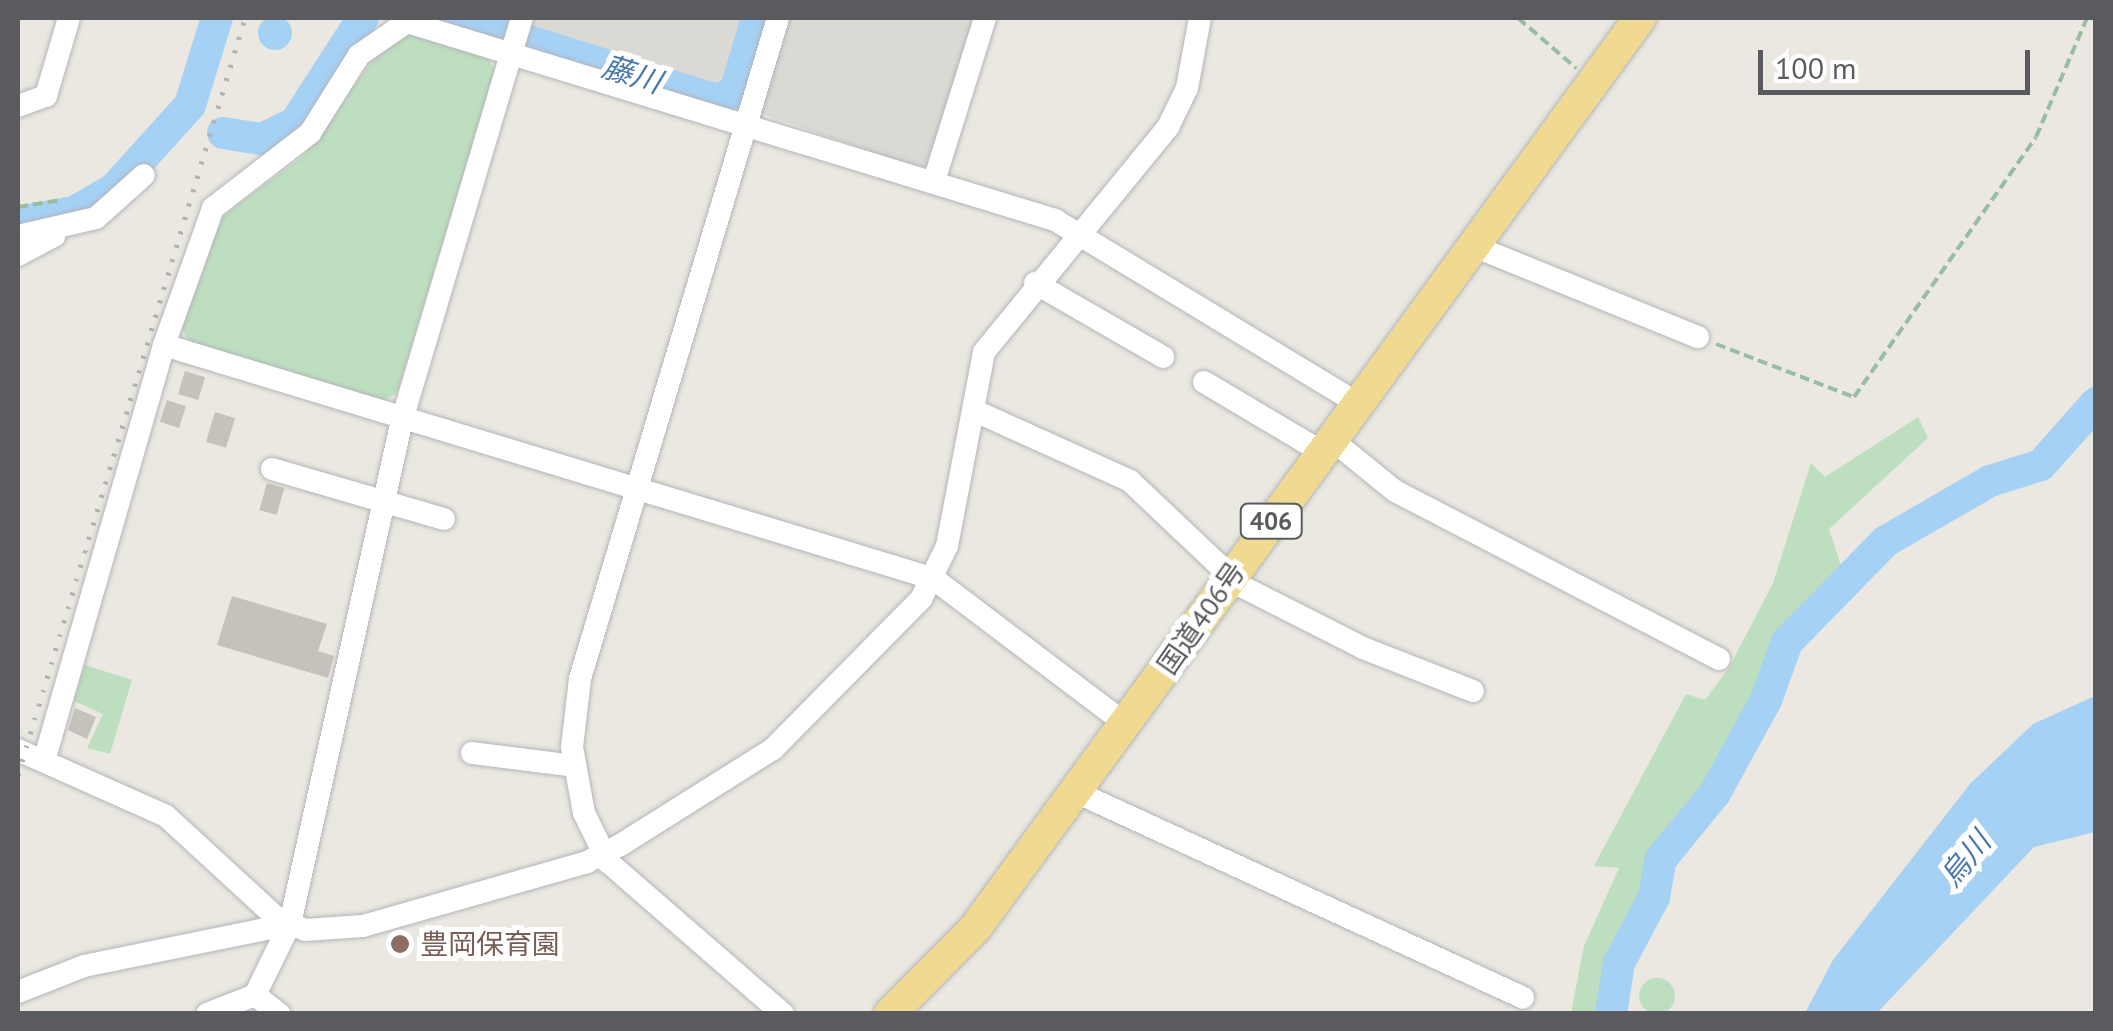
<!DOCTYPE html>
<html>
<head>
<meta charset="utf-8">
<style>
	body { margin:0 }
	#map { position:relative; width:2113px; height:1031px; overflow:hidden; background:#eae8e0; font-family:"PT Sans","Noto Sans JP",sans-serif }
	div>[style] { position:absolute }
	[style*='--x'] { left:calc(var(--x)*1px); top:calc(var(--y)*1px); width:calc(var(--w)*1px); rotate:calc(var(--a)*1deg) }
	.industrial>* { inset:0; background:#dbd9d4 }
	.green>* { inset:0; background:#bedfbf }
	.round { border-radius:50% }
	.water>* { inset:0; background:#a5d1f5 }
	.river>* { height:32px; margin:-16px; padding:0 16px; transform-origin:16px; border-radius:16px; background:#a5d1f5 }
	.building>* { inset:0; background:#c5c2bc; transform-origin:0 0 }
	.path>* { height:4px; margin-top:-2px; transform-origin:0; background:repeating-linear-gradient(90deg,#97bda2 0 10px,transparent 0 15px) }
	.roads { filter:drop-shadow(0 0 2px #b3b5b9) drop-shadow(0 0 2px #b3b5b9) }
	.minor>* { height:22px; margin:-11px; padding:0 11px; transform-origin:11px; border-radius:11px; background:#fff }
	.highway>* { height:32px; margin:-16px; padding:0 16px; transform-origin:16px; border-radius:16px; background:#f0d990 }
	.rail>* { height:5px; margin-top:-2.5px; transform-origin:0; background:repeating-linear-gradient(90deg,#b0b1b1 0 2.5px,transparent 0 14.5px) }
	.dots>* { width:28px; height:28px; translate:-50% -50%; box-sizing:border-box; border:5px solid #fff; border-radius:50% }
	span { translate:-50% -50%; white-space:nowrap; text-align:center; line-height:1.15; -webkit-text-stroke:10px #fff; paint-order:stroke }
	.shield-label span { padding:2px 8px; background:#fff; border:2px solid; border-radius:8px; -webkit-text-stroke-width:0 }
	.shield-label { font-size:25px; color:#595b5f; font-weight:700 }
	.street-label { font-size:28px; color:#595b5f }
	.education-label { font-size:28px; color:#785e54 }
	.left { translate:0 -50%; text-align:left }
	.water-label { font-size:30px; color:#4979ac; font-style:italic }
	.frame { position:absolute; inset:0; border:20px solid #595b5f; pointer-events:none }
	.scale { position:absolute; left:1758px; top:50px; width:272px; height:45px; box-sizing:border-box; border:5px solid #595b5f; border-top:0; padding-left:12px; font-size:30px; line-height:35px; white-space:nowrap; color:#595b5f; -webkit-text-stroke:8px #fff; paint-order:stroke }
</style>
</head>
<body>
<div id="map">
	<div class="industrial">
		<div style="clip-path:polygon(483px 18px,978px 18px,934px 162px,922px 169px)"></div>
	</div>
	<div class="green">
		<div style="clip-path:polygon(409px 34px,487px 55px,495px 71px,397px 393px,382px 402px,190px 342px,182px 329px,222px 217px,304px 155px,382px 47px)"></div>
		<div style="clip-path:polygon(1918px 417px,1928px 438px,1829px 529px,1846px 580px,1787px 642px,1766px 700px,1715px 793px,1661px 859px,1654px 897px,1619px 963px,1611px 1013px,1571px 1013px,1584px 946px,1619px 868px,1594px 866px,1686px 694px,1705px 700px,1729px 668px,1773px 583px,1811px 463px,1825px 477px)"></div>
		<div style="clip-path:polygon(85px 665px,132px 680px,110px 754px,87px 748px,103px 714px,74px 701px)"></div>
		<div class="round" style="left:1639px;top:978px;width:36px;height:36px"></div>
	</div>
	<div class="water">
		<div class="round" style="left:258px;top:16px;width:34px;height:34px"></div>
		<div style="clip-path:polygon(2095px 696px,2095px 832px,2034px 847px,1877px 1013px,1805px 1013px,1833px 960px,1970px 784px,2033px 724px)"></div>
	</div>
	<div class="river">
		<div style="--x:455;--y:18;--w:275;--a:17.4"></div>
		<div style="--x:717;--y:100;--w:20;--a:-24"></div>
		<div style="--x:735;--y:92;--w:77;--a:-73.4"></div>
		<div style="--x:223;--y:133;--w:39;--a:9"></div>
		<div style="--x:262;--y:139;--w:37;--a:-26"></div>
		<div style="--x:295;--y:123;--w:125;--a:-57.1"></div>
		<div style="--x:18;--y:222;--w:57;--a:-10.1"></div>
		<div style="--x:74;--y:212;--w:46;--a:-29.9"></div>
		<div style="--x:114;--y:189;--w:113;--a:-47.9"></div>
		<div style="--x:190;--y:105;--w:91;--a:-72.8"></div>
		<div style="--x:1611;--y:1014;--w:52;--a:-81.1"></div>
		<div style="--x:1619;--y:963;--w:75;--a:-62.1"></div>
		<div style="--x:1654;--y:897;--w:39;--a:-80"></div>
		<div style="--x:1661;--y:859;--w:85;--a:-50.7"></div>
		<div style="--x:1715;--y:793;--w:106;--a:-61.3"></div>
		<div style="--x:1766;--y:700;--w:62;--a:-70.1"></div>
		<div style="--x:1787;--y:642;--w:141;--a:-45.6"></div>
		<div style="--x:1886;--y:541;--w:120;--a:-30"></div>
		<div style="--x:1990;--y:481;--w:53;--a:-17.4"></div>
		<div style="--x:2041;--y:465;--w:83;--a:-48.4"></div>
	</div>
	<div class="building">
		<div style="left:185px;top:371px;width:21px;height:24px;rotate:17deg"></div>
		<div style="left:167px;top:400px;width:20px;height:23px;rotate:18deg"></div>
		<div style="left:215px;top:412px;width:21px;height:31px;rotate:17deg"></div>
		<div style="left:267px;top:483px;width:18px;height:28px;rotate:16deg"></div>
		<div style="clip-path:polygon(232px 596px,327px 624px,318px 651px,334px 656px,328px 678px,217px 645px)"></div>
		<div style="clip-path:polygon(75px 708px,96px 717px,87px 739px,68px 730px)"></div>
	</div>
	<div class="path">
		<div style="--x:1518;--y:18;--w:77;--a:40.8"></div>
		<div style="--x:18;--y:207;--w:44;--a:-9.2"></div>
		<div style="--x:1716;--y:344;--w:148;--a:21"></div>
		<div style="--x:1854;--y:397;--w:317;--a:-55"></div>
		<div style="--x:2036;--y:137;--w:129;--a:-66.8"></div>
	</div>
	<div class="roads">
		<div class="minor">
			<div style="--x:778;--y:18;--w:690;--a:106.68"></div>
			<div style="--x:580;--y:679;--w:68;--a:96.7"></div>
			<div style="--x:572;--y:747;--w:67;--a:79.7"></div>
			<div style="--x:584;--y:813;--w:55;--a:63.9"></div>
			<div style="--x:608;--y:862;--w:232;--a:41"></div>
			<div style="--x:18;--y:106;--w:30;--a:-20"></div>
			<div style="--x:46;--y:96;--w:81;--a:-73.6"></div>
			<div style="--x:934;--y:181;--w:171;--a:-72.6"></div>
			<div style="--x:18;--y:236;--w:80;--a:-13"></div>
			<div style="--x:96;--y:218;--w:64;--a:-41.9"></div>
			<div style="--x:1471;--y:245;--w:245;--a:22.1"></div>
			<div style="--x:18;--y:255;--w:41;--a:-27.8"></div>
			<div style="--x:1035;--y:283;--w:148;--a:30"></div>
			<div style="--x:164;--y:345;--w:805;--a:16.9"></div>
			<div style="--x:934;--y:579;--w:241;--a:37.1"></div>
			<div style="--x:1204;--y:382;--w:137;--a:30.7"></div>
			<div style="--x:973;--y:410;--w:172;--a:24.3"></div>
			<div style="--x:1130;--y:481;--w:153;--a:43.4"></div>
			<div style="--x:1241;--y:586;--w:137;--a:26.9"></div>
			<div style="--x:1363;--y:648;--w:118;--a:21.4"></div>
			<div style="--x:1331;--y:439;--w:82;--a:39.1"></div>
			<div style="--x:1395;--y:491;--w:365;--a:27.4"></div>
			<div style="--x:272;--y:469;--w:179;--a:16.2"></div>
			<div style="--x:18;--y:750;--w:162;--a:24"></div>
			<div style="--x:166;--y:816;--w:149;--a:42.6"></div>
			<div style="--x:276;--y:917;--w:32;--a:24"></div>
			<div style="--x:305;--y:930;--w:58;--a:-3.9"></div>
			<div style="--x:363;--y:926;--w:233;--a:-15.9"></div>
			<div style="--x:587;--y:862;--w:39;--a:-27"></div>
			<div style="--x:622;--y:844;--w:178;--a:-32.2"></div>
			<div style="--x:773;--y:749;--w:211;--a:-45.4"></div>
			<div style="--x:921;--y:599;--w:59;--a:-63.9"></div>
			<div style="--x:947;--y:546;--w:197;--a:-79.2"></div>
			<div style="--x:984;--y:352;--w:291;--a:-50.7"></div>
			<div style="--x:1168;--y:127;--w:43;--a:-64"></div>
			<div style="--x:1187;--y:88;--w:71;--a:-79.5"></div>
			<div style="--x:472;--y:753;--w:104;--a:7.2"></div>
			<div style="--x:44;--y:761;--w:433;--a:-73.9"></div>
			<div style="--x:164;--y:345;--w:145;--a:-70.3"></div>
			<div style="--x:213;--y:208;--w:123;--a:-37.7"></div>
			<div style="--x:310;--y:133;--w:92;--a:-57.9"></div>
			<div style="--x:359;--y:55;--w:58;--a:-34.5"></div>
			<div style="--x:407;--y:22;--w:678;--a:16.99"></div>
			<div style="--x:1055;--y:220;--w:353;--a:31.2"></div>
			<div style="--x:1076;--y:792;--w:492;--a:24.7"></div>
			<div style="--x:18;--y:992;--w:71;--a:-21.5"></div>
			<div style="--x:84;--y:966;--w:210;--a:-11.5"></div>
			<div style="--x:255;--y:995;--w:31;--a:38"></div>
			<div style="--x:207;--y:1014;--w:52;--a:-21.6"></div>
			<div style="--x:255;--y:995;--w:79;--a:-63.8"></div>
			<div style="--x:290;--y:924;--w:516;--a:-77.47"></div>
			<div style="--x:402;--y:420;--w:420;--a:-73.4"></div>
		</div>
		<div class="highway">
			<div style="--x:890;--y:1014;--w:122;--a:-45.3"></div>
			<div style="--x:976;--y:927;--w:1126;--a:-53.85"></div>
		</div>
	</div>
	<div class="rail">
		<div style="--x:18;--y:775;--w:790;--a:-73.31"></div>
	</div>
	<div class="dots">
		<div style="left:400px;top:944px;background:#8d6e63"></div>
	</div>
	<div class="shield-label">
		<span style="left:1271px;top:521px">406</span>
	</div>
	<div class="street-label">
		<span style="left:1201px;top:618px;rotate:-55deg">国道406号</span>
	</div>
	<div class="education-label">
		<span class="left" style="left:420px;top:944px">豊岡保育園</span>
	</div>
	<div class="water-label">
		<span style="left:632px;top:74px;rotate:17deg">藤川</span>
		<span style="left:1965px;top:859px;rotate:-51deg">烏川</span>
	</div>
	<div class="frame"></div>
	<div class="scale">100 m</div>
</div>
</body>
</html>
